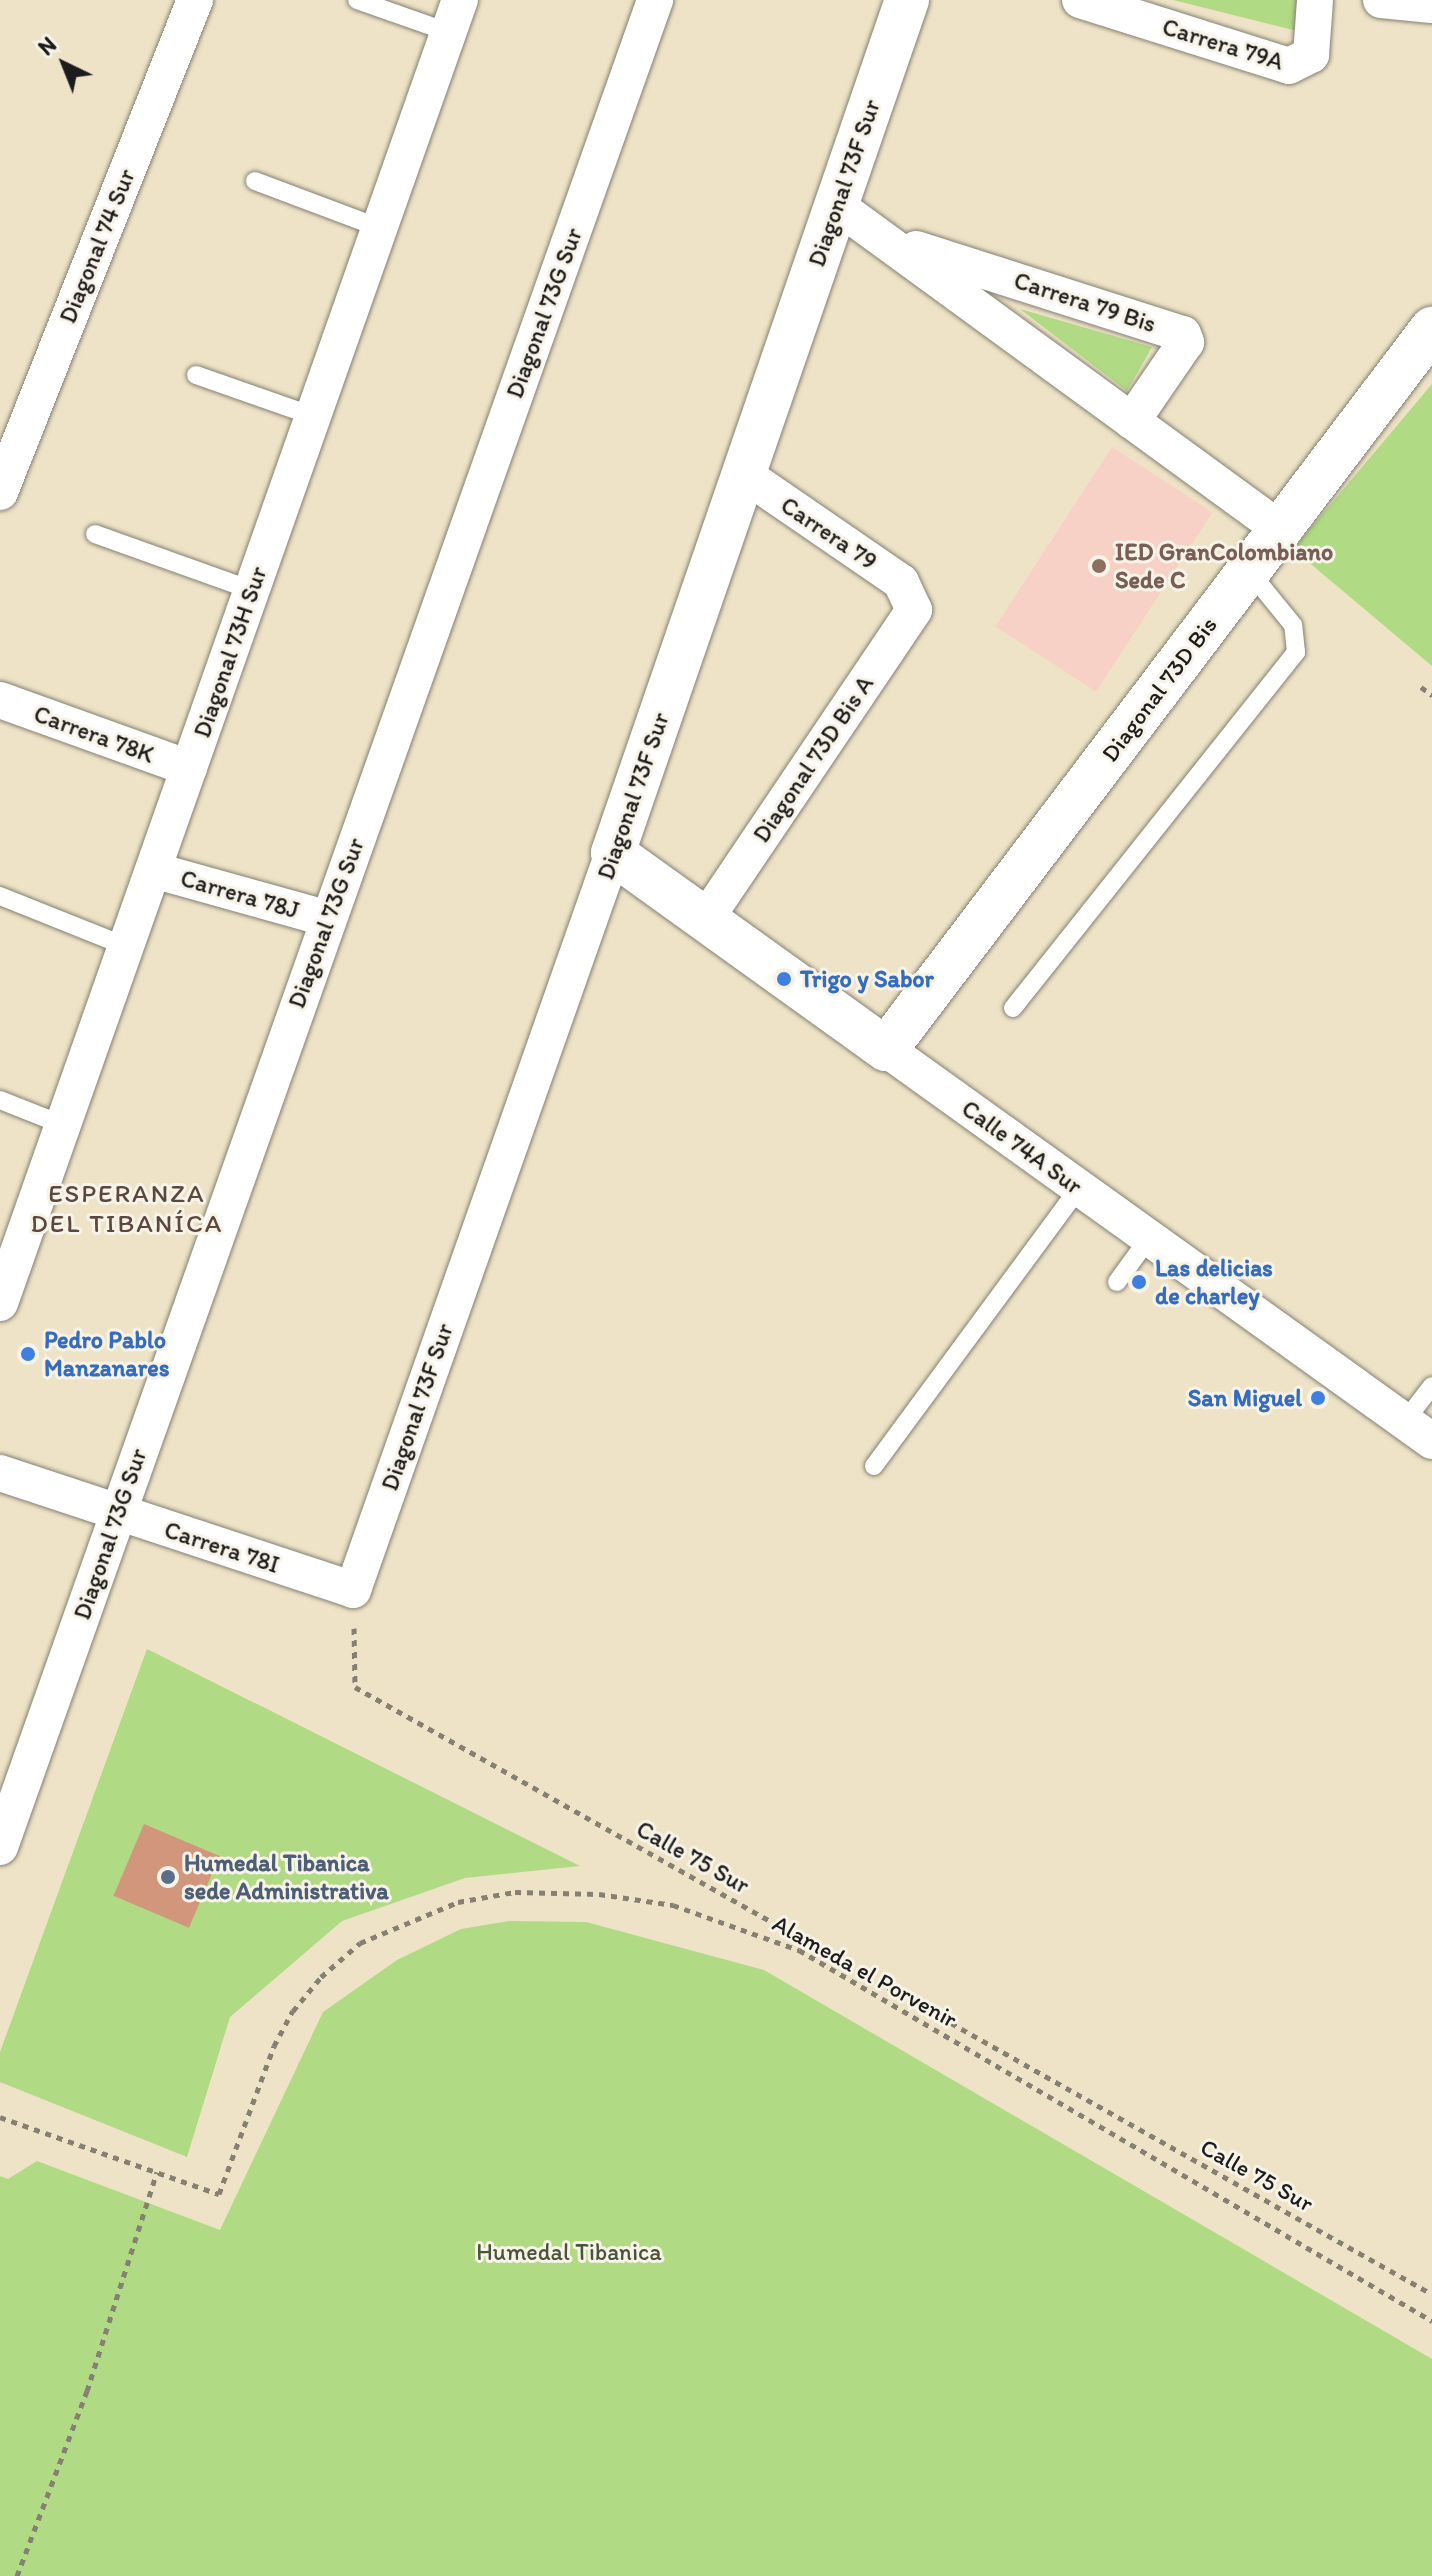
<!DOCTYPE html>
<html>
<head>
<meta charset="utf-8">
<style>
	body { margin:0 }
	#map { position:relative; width:1432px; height:2576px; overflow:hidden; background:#eee3c7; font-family:Itim,sans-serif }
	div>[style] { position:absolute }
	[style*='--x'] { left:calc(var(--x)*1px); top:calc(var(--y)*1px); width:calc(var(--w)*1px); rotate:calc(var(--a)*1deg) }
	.built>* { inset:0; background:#f7d1c6; transform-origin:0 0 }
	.green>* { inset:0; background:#b1da84 }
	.building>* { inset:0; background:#d1967b; transform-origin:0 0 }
	.path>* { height:5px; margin-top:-2.5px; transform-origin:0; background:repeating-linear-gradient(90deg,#858072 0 6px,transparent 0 12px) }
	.roads { filter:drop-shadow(0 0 2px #858072) drop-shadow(0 0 2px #858072) }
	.service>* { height:18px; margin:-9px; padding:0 9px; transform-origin:9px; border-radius:9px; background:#fff }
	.minor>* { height:36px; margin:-18px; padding:0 18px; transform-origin:18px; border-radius:18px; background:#fff }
	.tertiary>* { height:44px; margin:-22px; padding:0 22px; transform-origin:22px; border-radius:22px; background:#fff }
	.dots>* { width:22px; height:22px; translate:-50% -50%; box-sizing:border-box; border:4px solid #f7f3e8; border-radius:50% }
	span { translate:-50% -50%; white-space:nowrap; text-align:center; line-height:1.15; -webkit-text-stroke:6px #f7f3e8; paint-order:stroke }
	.street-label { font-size:24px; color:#1c1c1c }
	.education-label { font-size:24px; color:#785e54; font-weight:700 }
	.left { translate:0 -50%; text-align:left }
	.shop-label { font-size:24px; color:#366cbe; font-weight:700 }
	.right { translate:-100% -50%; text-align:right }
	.service-label { font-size:24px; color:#4e5e75; font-weight:700 }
	.park-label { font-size:24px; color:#49553b }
	.neighbourhood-label { font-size:26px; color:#5b473d; letter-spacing:2px }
	.north { position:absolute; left:24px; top:24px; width:80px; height:80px; -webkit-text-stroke:6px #f7f3e8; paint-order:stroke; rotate:317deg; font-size:22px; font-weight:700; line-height:32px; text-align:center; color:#1c1c1c }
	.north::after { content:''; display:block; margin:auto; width:28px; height:36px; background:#1c1c1c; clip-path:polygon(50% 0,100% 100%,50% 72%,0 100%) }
</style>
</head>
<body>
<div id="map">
	<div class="built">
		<div style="left:1112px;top:447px;width:120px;height:214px;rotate:33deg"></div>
	</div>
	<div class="green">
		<div style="clip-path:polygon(1173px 0,1299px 0,1297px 31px)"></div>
		<div style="clip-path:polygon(1020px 309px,1152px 347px,1127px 391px)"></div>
		<div style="clip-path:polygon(1432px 384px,1432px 666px,1293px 549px)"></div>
		<div style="clip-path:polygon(147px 1649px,580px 1866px,465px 1878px,342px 1921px,230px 2017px,187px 2157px,0 2082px,0 2052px)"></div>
		<div style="clip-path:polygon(509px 1921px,586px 1922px,764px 1970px,1432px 2359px,1432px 2576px,0 2576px,0 2176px,8px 2179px,37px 2161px,220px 2230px,323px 2012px,397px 1960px,461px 1929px)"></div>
	</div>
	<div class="building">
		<div style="left:144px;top:1824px;width:82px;height:78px;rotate:23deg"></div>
	</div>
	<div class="path">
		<div style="--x:1421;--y:687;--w:14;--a:36"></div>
		<div style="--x:354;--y:1628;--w:59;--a:89"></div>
		<div style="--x:355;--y:1687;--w:1236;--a:29.41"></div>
		<div style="--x:0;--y:2117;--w:232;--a:19.4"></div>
		<div style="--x:219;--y:2194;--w:158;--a:-69.6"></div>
		<div style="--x:274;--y:2046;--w:40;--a:-62"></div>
		<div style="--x:293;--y:2011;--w:44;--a:-50.5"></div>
		<div style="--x:321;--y:1977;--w:52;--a:-41.1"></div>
		<div style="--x:360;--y:1943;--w:106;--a:-22.7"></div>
		<div style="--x:458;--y:1902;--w:58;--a:-10"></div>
		<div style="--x:515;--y:1892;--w:84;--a:1.4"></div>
		<div style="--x:599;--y:1894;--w:75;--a:8.5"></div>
		<div style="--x:673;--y:1905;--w:134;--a:19.7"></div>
		<div style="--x:799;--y:1950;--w:734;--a:30.37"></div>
		<div style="--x:17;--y:2576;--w:198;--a:-69.3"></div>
		<div style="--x:87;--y:2391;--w:230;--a:-72.3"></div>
	</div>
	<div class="roads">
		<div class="service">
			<div style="--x:357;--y:0;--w:96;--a:19.4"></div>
			<div style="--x:255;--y:181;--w:134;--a:20.6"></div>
			<div style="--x:196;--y:375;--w:124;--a:19.3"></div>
			<div style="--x:95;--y:534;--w:166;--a:19.7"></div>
			<div style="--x:0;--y:896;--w:135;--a:21.8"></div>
			<div style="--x:1013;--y:1008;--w:455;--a:-51.5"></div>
			<div style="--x:1296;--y:652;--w:27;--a:-96"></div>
			<div style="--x:1293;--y:625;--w:70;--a:-129.2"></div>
			<div style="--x:0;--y:1100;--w:68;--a:21.6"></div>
			<div style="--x:1117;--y:1282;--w:54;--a:-54"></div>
			<div style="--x:1405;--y:1421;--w:44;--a:-52.4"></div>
			<div style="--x:874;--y:1466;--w:345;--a:-53.6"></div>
		</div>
		<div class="minor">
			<div style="--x:1080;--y:0;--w:219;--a:17.5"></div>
			<div style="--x:1289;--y:66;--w:25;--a:-27"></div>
			<div style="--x:1311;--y:55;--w:55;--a:-85.8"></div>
			<div style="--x:1381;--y:0;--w:51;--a:5.6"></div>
			<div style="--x:836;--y:205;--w:550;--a:36.12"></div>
			<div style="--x:916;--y:249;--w:280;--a:17.7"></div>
			<div style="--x:1183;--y:334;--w:9;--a:69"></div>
			<div style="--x:1186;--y:342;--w:96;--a:124.4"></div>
			<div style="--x:0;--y:492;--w:529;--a:-68.38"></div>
			<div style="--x:0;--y:700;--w:201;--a:19.8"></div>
			<div style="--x:153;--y:870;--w:182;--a:15.6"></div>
			<div style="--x:705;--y:920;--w:374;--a:-56"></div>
			<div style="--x:914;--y:610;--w:31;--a:-115"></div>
			<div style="--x:901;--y:582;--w:191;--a:-145.5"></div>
			<div style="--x:886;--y:1049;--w:672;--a:35.68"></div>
			<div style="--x:0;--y:1303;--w:1382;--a:-70.56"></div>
			<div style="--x:0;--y:1473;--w:372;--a:18.3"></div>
			<div style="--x:353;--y:1590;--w:782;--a:-70.57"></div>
			<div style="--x:0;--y:1847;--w:1960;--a:-70.47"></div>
		</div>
		<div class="tertiary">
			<div style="--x:907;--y:0;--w:902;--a:109.02"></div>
			<div style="--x:613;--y:853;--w:336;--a:35.7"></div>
			<div style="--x:886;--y:1049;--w:904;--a:-52.83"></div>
		</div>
	</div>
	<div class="dots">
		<div style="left:1099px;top:566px;background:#8d6e63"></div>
		<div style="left:784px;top:979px;background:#3f7fe0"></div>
		<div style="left:1139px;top:1282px;background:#3f7fe0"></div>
		<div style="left:28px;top:1354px;background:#3f7fe0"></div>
		<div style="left:1318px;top:1398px;background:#3f7fe0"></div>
		<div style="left:168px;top:1877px;background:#5c6f8a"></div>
	</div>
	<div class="street-label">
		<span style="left:1223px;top:44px;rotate:17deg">Carrera 79A</span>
		<span style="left:844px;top:183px;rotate:-71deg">Diagonal 73F Sur</span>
		<span style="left:97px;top:246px;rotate:-68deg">Diagonal 74 Sur</span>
		<span style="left:1085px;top:302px;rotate:18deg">Carrera 79 Bis</span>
		<span style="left:544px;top:313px;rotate:-70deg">Diagonal 73G Sur</span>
		<span style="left:829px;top:533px;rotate:34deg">Carrera 79</span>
		<span style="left:230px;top:652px;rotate:-71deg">Diagonal 73H Sur</span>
		<span style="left:1159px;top:689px;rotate:-53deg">Diagonal 73D Bis</span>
		<span style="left:94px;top:734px;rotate:20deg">Carrera 78K</span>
		<span style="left:813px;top:759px;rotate:-56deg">Diagonal 73D Bis A</span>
		<span style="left:633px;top:796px;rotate:-71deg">Diagonal 73F Sur</span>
		<span style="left:240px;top:894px;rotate:16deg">Carrera 78J</span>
		<span style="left:326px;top:923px;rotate:-70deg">Diagonal 73G Sur</span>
		<span style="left:1022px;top:1147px;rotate:36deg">Calle 74A Sur</span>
		<span style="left:417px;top:1407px;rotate:-71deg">Diagonal 73F Sur</span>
		<span style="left:110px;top:1534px;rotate:-71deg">Diagonal 73G Sur</span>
		<span style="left:222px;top:1547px;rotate:18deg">Carrera 78I</span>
		<span style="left:693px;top:1857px;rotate:29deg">Calle 75 Sur</span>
		<span style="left:865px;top:1971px;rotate:29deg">Alameda el Porvenir</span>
		<span style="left:1257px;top:2175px;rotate:29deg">Calle 75 Sur</span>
	</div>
	<div class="education-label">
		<span class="left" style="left:1115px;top:566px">IED GranColombiano<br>Sede C</span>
	</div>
	<div class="shop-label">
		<span class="left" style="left:800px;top:979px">Trigo y Sabor</span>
		<span class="left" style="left:1155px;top:1282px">Las delicias<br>de charley</span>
		<span class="left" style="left:44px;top:1354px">Pedro Pablo<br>Manzanares</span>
		<span class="right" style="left:1302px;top:1398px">San Miguel</span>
	</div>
	<div class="service-label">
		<span class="left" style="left:184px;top:1877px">Humedal Tibanica<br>sede Administrativa</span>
	</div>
	<div class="park-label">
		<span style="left:569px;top:2252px">Humedal Tibanica</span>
	</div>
	<div class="neighbourhood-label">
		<span style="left:127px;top:1209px">ESPERANZA<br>DEL TIBANÍCA</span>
	</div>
	<div class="north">N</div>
</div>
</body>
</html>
